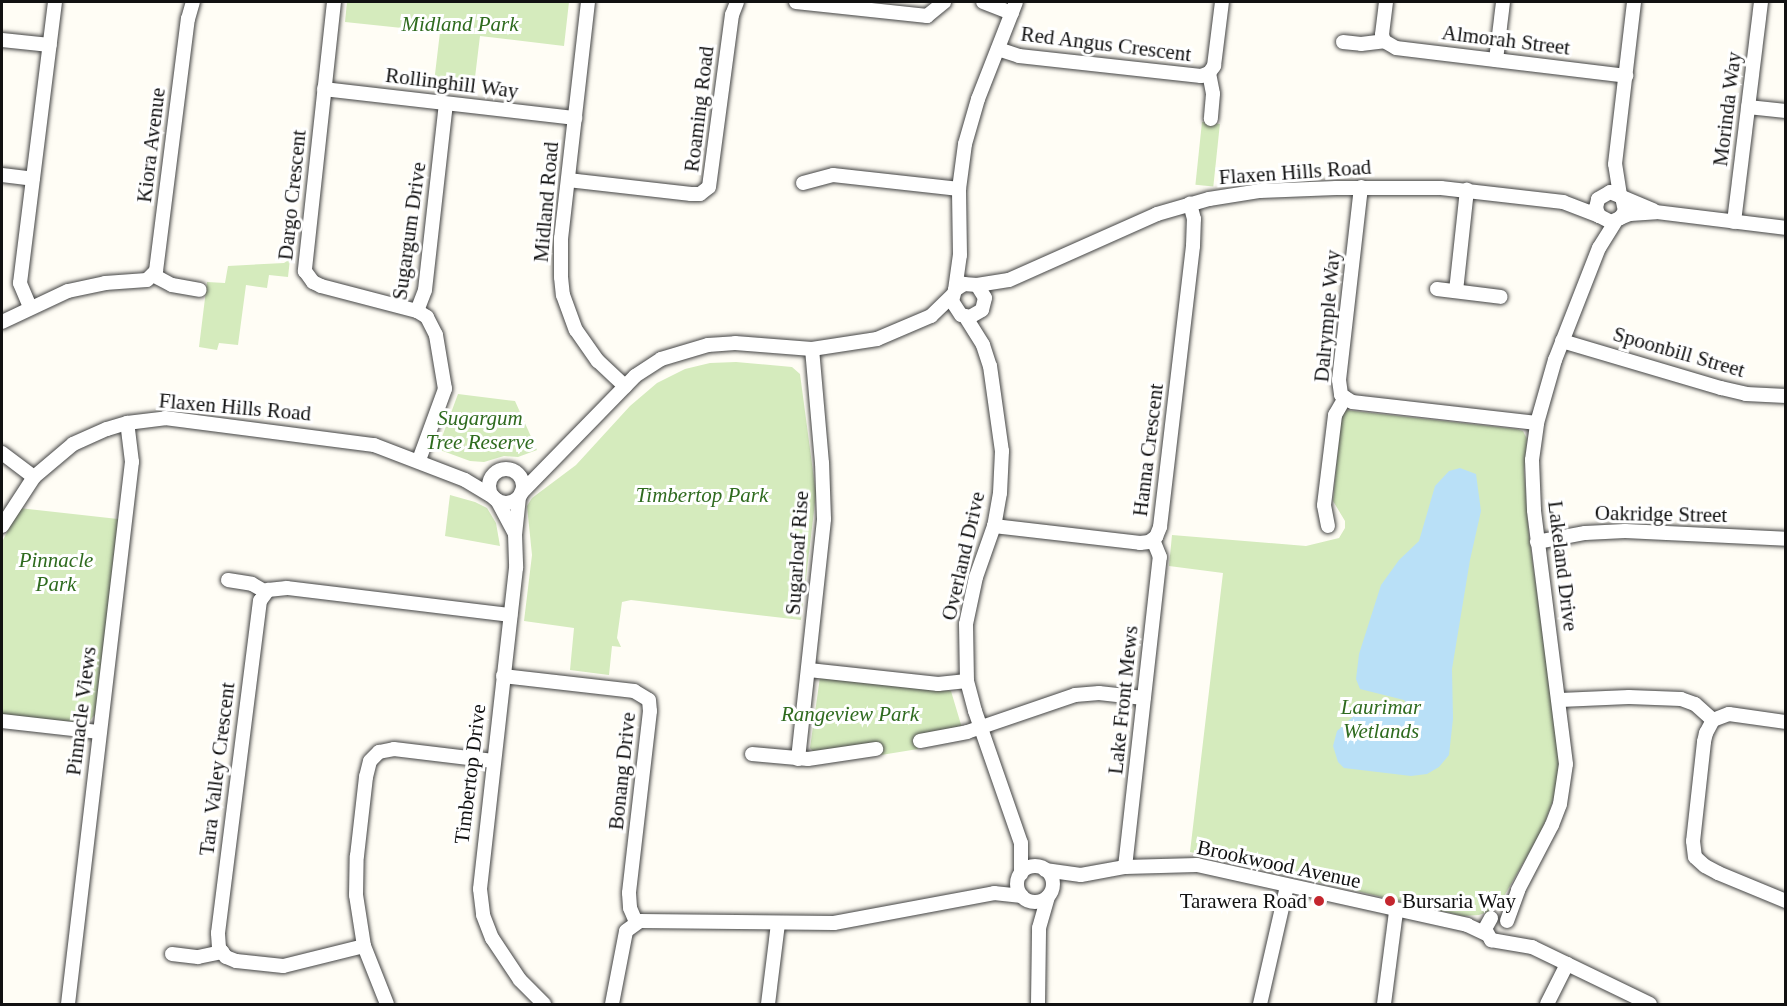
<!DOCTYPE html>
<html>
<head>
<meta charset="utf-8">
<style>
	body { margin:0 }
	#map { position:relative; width:1787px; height:1006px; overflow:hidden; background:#fffdf5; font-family:Georgia,serif }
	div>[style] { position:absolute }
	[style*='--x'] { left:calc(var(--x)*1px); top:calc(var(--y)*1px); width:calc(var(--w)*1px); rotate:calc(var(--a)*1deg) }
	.green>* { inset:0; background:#d5ebbd; transform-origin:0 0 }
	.water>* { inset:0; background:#b9e0f7 }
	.roads { filter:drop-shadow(0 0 2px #444) drop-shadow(0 0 2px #444) }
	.minor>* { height:14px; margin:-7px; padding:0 7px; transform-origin:7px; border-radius:7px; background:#fff }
	.minor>.ring { margin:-7px; padding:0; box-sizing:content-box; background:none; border:14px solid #fff; border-radius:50% }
	.dots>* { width:16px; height:16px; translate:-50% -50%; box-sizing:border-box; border:3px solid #fff; border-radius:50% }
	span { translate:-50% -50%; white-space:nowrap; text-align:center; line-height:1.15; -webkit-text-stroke:6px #fff; paint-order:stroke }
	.park-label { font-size:21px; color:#2f6b1f; font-style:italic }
	.street-label { font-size:21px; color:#111 }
	.poi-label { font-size:21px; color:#111 }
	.right { translate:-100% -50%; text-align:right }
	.left { translate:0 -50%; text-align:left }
	.frame { position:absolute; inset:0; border:3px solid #111; pointer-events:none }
</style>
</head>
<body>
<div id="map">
	<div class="green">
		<div style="clip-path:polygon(347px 2px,569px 2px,564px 46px,480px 36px,473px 94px,433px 91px,440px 32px,345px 22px)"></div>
		<div style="left:1202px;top:122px;width:18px;height:63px;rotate:6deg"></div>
		<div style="clip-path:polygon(290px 259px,288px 277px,269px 275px,267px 288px,246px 285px,238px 345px,219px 343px,217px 350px,199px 347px,207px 282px,225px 283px,228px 266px,284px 263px)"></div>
		<div style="clip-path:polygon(736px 362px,792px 367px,800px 374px,816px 494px,801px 620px,631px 600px,622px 602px,617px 638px,621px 647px,612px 646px,609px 675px,570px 670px,574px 628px,524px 621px,532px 555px,527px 506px,532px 498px,576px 465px,630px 406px,657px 383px,685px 369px,710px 363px)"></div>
		<div style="clip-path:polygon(458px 394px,515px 401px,537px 450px,518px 457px,504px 456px,484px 462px,470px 461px,440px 450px,439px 445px)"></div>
		<div style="clip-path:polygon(1345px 410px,1516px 429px,1523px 431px,1527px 439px,1524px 471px,1529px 536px,1560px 759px,1556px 792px,1542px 830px,1503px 898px,1490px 911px,1479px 915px,1463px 916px,1190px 852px,1223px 573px,1169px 566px,1172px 535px,1306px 546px,1339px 538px,1345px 528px,1345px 521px,1333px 501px,1341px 418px)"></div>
		<div style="clip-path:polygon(450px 495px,475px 502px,487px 508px,496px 523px,500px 546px,445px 536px)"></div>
		<div style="clip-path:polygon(19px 508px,118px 519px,96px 713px,88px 723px,2px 716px,2px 542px)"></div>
		<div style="clip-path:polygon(820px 677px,951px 691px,962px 728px,918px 737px,918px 749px,881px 755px,878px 743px,815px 753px,810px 748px)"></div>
	</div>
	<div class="water">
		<div style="clip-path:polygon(1460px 468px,1476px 474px,1481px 511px,1470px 560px,1452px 669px,1453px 719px,1449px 755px,1439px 767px,1427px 774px,1411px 776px,1344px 768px,1338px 762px,1333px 746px,1337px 731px,1356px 714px,1410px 707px,1404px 700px,1360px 689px,1356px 679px,1359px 654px,1381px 585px,1399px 560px,1419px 541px,1435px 486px,1449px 471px)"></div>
	</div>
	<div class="roads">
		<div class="minor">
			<div style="--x:334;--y:2;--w:271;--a:96.2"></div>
			<div style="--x:305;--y:271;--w:14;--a:54"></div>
			<div style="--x:313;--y:282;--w:9;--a:27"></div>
			<div style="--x:321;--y:286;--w:99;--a:14.6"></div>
			<div style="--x:588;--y:2;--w:238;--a:96.5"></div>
			<div style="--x:561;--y:238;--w:39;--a:90"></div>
			<div style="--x:561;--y:277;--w:18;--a:84"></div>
			<div style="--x:563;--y:295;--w:37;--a:70"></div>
			<div style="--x:576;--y:330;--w:38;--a:55"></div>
			<div style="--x:598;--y:361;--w:37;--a:43"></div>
			<div style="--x:796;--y:2;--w:132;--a:6.1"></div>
			<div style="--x:927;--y:16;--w:22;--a:-39"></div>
			<div style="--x:983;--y:2;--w:31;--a:21"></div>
			<div style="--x:1386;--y:2;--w:33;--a:97"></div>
			<div style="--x:1382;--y:35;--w:6;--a:72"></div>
			<div style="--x:1384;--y:41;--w:14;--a:30"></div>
			<div style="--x:1396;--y:48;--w:232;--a:6.9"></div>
			<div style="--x:2;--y:40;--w:48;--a:5.9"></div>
			<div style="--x:1343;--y:42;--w:18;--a:6"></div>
			<div style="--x:1361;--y:44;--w:23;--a:-7"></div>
			<div style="--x:998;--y:49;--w:22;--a:18"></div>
			<div style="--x:1019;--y:56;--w:183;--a:6.3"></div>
			<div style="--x:1201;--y:76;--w:9;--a:-21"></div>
			<div style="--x:1209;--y:73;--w:9;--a:-54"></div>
			<div style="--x:1214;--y:66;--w:64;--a:-82.9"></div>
			<div style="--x:1496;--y:60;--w:58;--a:-83.1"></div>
			<div style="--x:1209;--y:73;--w:21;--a:79"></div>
			<div style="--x:1213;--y:94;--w:25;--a:95"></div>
			<div style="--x:324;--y:89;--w:253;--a:6.6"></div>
			<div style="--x:1748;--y:107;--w:38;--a:6"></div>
			<div style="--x:2;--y:175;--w:31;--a:7"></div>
			<div style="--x:568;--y:180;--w:124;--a:6.5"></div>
			<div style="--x:691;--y:194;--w:9;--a:0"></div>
			<div style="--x:700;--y:194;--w:11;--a:-38"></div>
			<div style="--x:709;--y:187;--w:174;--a:-82.4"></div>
			<div style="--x:732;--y:15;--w:14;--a:-69"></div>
			<div style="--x:803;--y:183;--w:31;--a:-15"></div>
			<div style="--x:833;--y:175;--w:127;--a:6.3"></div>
			<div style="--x:1361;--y:187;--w:194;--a:96.5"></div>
			<div style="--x:1339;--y:380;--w:15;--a:82"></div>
			<div style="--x:1341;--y:395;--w:13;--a:32"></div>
			<div style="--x:1352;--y:402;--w:186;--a:6.5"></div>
			<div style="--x:1620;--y:195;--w:31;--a:-99"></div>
			<div style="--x:1615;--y:164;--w:163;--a:-83.3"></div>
			<div style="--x:1622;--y:197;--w:14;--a:78"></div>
			<div style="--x:1625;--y:211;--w:9;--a:126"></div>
			<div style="--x:1620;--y:218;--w:10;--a:156"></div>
			<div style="--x:1611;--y:222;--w:13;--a:-153"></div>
			<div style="--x:1599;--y:216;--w:9;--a:-111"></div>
			<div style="--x:1596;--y:208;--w:9;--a:-77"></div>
			<div style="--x:1598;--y:199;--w:14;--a:-30"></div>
			<div style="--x:1610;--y:192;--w:47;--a:22.7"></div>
			<div style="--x:1620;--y:218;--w:11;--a:-22"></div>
			<div style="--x:1630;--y:214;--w:26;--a:-4"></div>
			<div style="--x:1656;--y:212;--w:131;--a:7"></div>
			<div style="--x:1734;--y:222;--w:222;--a:-83"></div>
			<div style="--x:153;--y:275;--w:21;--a:28"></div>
			<div style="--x:172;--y:285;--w:28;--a:10"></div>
			<div style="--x:977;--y:285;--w:15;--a:58"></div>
			<div style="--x:985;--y:298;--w:12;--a:104"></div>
			<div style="--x:982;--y:310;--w:14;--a:150"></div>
			<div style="--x:970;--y:317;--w:9;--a:-167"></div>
			<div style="--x:961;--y:315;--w:17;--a:-123"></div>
			<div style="--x:952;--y:301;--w:11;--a:-75"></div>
			<div style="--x:955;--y:290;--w:11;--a:-34"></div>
			<div style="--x:964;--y:284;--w:13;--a:4"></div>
			<div style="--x:977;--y:285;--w:32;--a:-9"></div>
			<div style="--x:1009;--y:280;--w:162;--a:-24"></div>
			<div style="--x:1157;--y:214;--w:54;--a:-16.1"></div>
			<div style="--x:1209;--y:199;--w:52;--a:-8.9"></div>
			<div style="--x:1260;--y:191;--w:76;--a:-2.3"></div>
			<div style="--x:1336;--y:188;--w:105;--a:0"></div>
			<div style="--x:1441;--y:188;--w:123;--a:6.5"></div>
			<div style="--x:1563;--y:202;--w:39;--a:21"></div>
			<div style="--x:1437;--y:289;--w:64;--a:7.1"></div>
			<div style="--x:955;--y:290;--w:35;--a:-82"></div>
			<div style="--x:960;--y:255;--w:66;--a:-90.9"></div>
			<div style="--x:959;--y:189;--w:45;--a:-82.4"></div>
			<div style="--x:965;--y:144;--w:47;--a:-73.9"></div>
			<div style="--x:978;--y:99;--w:104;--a:-68.6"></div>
			<div style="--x:1456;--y:291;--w:102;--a:-83.8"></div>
			<div style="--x:30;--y:307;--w:26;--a:-113"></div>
			<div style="--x:20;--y:283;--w:283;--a:-82.9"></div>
			<div style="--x:965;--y:316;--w:34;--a:58"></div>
			<div style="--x:983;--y:345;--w:22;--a:72"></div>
			<div style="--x:990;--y:366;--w:86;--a:82"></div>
			<div style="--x:1002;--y:451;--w:42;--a:92.7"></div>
			<div style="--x:1000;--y:493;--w:34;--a:100"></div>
			<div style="--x:994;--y:526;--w:54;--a:109.4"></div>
			<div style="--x:976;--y:577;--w:48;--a:102"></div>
			<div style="--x:966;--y:624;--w:57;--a:89"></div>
			<div style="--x:967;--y:681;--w:31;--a:75"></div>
			<div style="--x:975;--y:711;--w:140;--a:70.8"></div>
			<div style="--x:1021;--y:843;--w:31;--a:90"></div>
			<div style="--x:2;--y:322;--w:73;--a:-25.2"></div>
			<div style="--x:68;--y:291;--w:38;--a:-12"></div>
			<div style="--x:105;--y:283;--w:42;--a:-4.1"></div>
			<div style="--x:147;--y:280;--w:13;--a:-45"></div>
			<div style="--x:156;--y:271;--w:254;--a:-82.8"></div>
			<div style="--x:188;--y:19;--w:18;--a:-74"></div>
			<div style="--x:1562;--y:341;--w:166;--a:16.5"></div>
			<div style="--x:1721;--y:388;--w:26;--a:13"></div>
			<div style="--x:1746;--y:394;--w:40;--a:2.9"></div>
			<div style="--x:2;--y:453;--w:40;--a:37"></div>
			<div style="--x:419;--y:460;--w:76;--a:-69.9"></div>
			<div style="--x:445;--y:389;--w:55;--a:-99.5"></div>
			<div style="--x:436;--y:335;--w:20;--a:-117"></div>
			<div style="--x:427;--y:317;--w:12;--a:-149"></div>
			<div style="--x:417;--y:311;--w:22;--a:-69"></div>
			<div style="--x:425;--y:290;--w:187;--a:-83.6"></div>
			<div class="ring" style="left:489px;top:469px;width:20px;height:20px"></div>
			<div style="--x:521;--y:493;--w:163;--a:-45.7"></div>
			<div style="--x:635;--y:376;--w:31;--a:-33"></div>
			<div style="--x:661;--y:359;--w:49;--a:-16.6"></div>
			<div style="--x:708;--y:345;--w:27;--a:-4"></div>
			<div style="--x:735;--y:343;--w:77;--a:4.5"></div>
			<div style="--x:812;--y:349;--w:66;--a:-8.7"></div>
			<div style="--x:877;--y:339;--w:59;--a:-23.1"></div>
			<div style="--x:931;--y:316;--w:30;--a:-44"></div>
			<div style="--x:519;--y:497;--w:37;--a:96"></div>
			<div style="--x:515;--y:534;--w:34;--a:88"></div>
			<div style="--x:516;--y:568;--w:323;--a:96.4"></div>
			<div style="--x:480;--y:889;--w:26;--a:83"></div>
			<div style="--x:483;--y:915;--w:25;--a:69"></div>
			<div style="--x:492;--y:938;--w:50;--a:56.3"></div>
			<div style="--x:520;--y:980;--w:34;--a:45"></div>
			<div style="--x:497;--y:500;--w:38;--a:62"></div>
			<div style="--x:2;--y:526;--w:59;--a:-56.9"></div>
			<div style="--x:34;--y:477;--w:51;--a:-40.2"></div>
			<div style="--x:73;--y:444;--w:37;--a:-24"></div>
			<div style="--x:107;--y:429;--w:21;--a:-17"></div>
			<div style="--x:127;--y:423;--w:38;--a:-7"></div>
			<div style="--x:165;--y:418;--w:211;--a:7.4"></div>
			<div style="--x:374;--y:445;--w:97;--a:21"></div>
			<div style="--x:465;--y:480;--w:33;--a:31"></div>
			<div style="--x:994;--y:526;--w:147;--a:6.6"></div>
			<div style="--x:1140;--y:543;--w:9;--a:-6"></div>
			<div style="--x:1149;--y:542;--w:9;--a:-36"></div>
			<div style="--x:1156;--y:537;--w:11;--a:-68"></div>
			<div style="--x:1160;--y:527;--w:283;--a:-83.3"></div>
			<div style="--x:1193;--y:246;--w:27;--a:-88"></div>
			<div style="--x:1194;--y:219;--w:16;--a:-105"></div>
			<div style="--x:1328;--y:526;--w:21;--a:-101"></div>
			<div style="--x:1324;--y:505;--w:91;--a:-83"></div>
			<div style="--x:1335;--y:415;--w:20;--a:-60"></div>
			<div style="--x:1537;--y:542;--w:49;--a:-10.6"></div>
			<div style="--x:1585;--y:533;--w:40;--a:-2.9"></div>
			<div style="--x:1625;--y:531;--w:161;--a:2.8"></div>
			<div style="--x:228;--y:580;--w:24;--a:9"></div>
			<div style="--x:252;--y:584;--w:16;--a:30"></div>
			<div style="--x:809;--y:670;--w:130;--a:6.2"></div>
			<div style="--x:938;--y:684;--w:29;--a:-6"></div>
			<div style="--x:503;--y:676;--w:132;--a:6.5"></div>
			<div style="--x:634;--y:691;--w:17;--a:31"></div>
			<div style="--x:649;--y:700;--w:11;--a:85"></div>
			<div style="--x:650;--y:711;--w:183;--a:96.6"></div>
			<div style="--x:629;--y:893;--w:15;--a:86"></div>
			<div style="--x:630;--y:908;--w:15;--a:67"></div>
			<div style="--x:1560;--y:700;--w:69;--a:-2.5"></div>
			<div style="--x:1629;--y:697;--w:52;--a:2.2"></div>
			<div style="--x:1681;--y:699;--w:15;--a:20"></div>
			<div style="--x:1695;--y:704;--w:24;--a:42"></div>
			<div style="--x:1713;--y:720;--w:17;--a:-21"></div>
			<div style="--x:1729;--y:714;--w:58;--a:8"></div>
			<div style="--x:1713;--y:720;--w:15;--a:118"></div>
			<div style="--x:1706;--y:733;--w:9;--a:103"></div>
			<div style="--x:1704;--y:742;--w:100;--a:96.3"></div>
			<div style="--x:1693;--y:841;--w:16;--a:83"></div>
			<div style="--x:1695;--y:857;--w:13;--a:42"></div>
			<div style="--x:1705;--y:866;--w:15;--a:28"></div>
			<div style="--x:1718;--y:873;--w:74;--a:22.4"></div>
			<div style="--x:2;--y:721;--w:98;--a:6.5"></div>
			<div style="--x:920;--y:741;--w:48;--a:-10.8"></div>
			<div style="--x:967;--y:732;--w:114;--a:-18.9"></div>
			<div style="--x:1075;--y:695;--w:24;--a:-5"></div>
			<div style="--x:1099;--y:693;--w:45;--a:6.3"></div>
			<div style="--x:752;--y:754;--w:56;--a:5.1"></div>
			<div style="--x:808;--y:759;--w:69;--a:-8.4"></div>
			<div style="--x:798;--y:759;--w:241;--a:-83.8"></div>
			<div style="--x:824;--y:519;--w:56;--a:-92"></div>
			<div style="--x:822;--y:463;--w:114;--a:-95"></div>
			<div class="ring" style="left:1017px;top:866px;width:22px;height:22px"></div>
			<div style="--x:1125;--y:867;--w:312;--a:-83.6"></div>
			<div style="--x:1160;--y:557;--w:18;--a:-112"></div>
			<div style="--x:1045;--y:870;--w:36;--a:8"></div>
			<div style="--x:1081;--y:875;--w:45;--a:-10.3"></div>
			<div style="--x:1125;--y:867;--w:72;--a:-1.6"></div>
			<div style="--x:1197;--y:865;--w:277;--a:12.5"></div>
			<div style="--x:1467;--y:925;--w:21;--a:25"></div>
			<div style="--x:1491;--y:918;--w:13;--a:119"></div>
			<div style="--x:1485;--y:929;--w:13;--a:61"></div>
			<div style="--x:1491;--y:940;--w:42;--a:9.7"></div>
			<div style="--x:1532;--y:947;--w:131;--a:25.8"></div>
			<div style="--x:1507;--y:921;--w:33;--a:-70"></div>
			<div style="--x:1518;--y:890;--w:73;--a:-62.4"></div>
			<div style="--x:1552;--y:825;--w:22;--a:-69"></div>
			<div style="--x:1560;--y:804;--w:40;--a:-81.5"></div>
			<div style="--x:1566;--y:764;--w:256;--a:-97.2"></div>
			<div style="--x:1534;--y:510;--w:50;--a:-92.3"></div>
			<div style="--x:1532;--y:460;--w:37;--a:-82"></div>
			<div style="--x:1537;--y:423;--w:66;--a:-74.1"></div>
			<div style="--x:1555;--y:360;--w:120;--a:-68.6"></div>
			<div style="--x:1599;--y:248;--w:32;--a:-58"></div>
			<div style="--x:364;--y:946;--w:83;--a:166.1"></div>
			<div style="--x:283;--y:966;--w:47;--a:-173.9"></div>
			<div style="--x:236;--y:961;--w:11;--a:-158"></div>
			<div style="--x:226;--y:957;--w:11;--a:-128"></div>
			<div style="--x:219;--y:948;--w:15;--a:-94"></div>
			<div style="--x:218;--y:933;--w:335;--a:-82.8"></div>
			<div style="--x:260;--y:601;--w:14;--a:-54"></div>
			<div style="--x:268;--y:590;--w:19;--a:-6"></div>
			<div style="--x:287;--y:588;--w:225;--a:6.9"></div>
			<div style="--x:172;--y:954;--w:26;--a:7"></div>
			<div style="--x:198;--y:957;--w:25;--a:-12"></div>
			<div style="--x:68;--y:1004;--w:546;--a:-83.27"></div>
			<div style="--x:132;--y:462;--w:39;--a:-97"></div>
			<div style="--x:387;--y:1004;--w:62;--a:-111.6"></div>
			<div style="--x:364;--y:946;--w:52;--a:-98.9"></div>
			<div style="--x:356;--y:895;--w:39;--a:-89"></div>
			<div style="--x:357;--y:856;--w:80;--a:-83.5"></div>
			<div style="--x:366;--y:777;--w:16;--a:-76"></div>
			<div style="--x:370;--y:761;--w:13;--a:-45"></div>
			<div style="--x:379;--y:752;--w:15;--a:-11"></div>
			<div style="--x:394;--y:749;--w:100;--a:6.9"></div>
			<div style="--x:612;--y:1004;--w:74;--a:-79.1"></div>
			<div style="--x:626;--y:931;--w:17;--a:-36"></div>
			<div style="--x:640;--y:921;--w:194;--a:0.6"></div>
			<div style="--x:834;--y:923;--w:163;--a:-10.6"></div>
			<div style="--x:994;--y:893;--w:28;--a:6"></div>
			<div style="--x:768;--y:1004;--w:81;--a:-82.9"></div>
			<div style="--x:1038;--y:1004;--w:76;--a:-89.2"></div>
			<div style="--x:1039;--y:928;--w:32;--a:-74"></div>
			<div style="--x:1260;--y:1004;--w:121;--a:-77.1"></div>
			<div style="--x:1384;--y:1004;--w:94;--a:-82.6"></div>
			<div style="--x:1547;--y:1004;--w:45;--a:-63.4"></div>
		</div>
	</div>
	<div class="dots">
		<div style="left:1319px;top:901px;background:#c4262e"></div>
		<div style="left:1390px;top:901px;background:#c4262e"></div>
	</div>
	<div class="park-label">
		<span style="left:460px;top:24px">Midland Park</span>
		<span style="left:480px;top:430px">Sugargum<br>Tree Reserve</span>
		<span style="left:702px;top:495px">Timbertop Park</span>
		<span style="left:56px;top:572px">Pinnacle<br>Park</span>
		<span style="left:1381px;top:719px">Laurimar<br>Wetlands</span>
		<span style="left:850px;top:714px">Rangeview Park</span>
	</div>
	<div class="street-label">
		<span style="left:1506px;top:40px;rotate:7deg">Almorah Street</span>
		<span style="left:1106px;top:44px;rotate:7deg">Red Angus Crescent</span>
		<span style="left:452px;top:83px;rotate:7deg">Rollinghill Way</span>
		<span style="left:699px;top:109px;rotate:-83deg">Roaming Road</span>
		<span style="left:1727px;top:109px;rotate:-83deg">Morinda Way</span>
		<span style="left:151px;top:145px;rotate:-83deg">Kiora Avenue</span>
		<span style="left:1295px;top:172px;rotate:-4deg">Flaxen Hills Road</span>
		<span style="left:292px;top:195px;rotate:-84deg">Dargo Crescent</span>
		<span style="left:546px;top:202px;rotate:-85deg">Midland Road</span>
		<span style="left:409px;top:231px;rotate:-82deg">Sugargum Drive</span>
		<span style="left:1327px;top:316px;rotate:-85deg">Dalrymple Way</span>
		<span style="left:1679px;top:352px;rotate:16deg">Spoonbill Street</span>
		<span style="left:235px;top:407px;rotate:5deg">Flaxen Hills Road</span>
		<span style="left:1148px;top:450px;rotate:-83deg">Hanna Crescent</span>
		<span style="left:1661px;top:514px;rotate:1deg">Oakridge Street</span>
		<span style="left:797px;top:553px;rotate:-86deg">Sugarloaf Rise</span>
		<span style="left:963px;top:556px;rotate:-77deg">Overland Drive</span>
		<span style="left:1563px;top:566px;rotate:83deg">Lakeland Drive</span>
		<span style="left:1123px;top:700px;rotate:-84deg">Lake Front Mews</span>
		<span style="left:81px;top:711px;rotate:-83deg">Pinnacle Views</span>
		<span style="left:217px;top:769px;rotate:-83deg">Tara Valley Crescent</span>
		<span style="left:622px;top:771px;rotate:-84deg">Bonang Drive</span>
		<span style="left:470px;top:774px;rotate:-83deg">Timbertop Drive</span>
		<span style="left:1279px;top:864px;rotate:12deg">Brookwood Avenue</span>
	</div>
	<div class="poi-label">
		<span class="right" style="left:1307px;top:901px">Tarawera Road</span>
		<span class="left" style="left:1402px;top:901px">Bursaria Way</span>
	</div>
	<div class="frame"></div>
</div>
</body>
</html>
